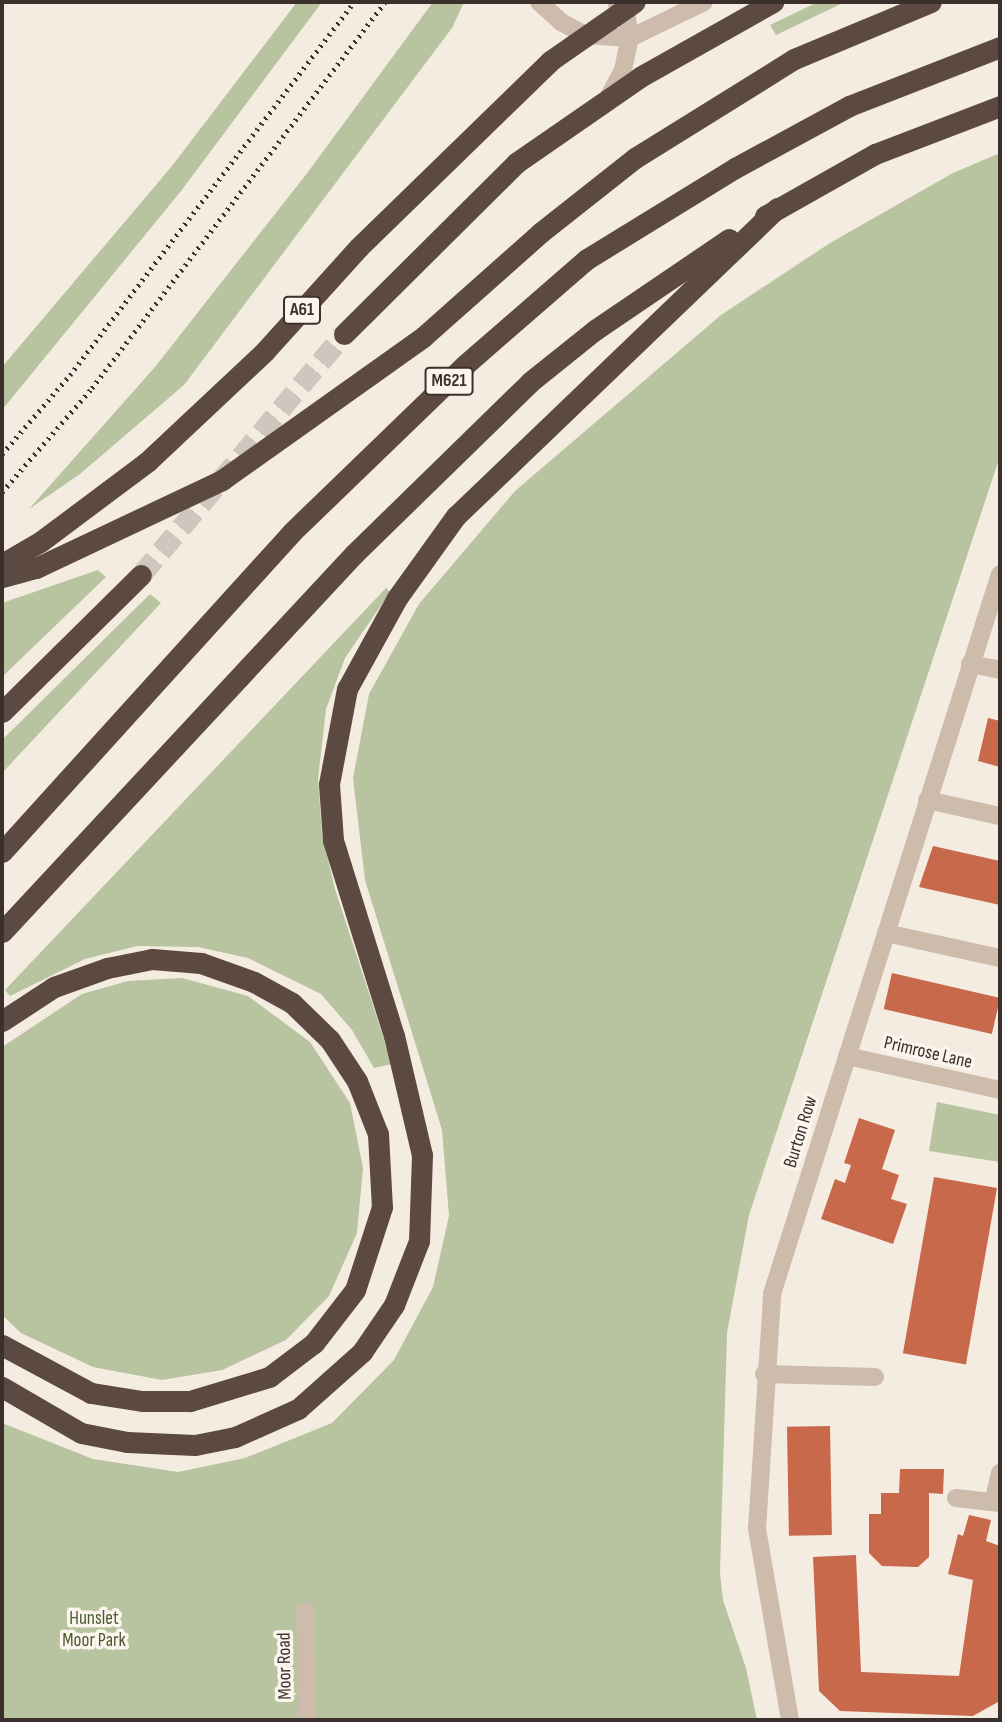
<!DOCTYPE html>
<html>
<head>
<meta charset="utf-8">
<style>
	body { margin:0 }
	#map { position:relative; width:1002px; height:1722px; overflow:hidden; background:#f4ebe1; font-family:"Sofia Sans Condensed",sans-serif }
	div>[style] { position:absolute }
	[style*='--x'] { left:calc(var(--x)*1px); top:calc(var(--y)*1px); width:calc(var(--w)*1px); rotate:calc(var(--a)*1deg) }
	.green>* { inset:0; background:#b8c4a0 }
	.building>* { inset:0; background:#c8694b; transform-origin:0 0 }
	.highway-tunnel>* { height:21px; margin-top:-10.5px; transform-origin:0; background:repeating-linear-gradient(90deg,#cfc6bd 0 21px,transparent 0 31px) }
	.minor>* { height:18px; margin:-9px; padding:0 9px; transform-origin:9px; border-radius:9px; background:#cdbbac }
	.highway>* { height:21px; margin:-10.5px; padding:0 10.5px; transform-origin:10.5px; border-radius:10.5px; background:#5c4a42 }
	.rail>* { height:5px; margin-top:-2.5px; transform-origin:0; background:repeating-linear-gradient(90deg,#3b302b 0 2px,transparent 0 7px) }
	span { translate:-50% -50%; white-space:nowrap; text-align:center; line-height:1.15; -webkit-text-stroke:7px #fbf5ee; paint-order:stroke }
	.shield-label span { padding:2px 5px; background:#fbf5ee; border:2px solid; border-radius:5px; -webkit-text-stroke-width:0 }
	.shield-label { font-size:18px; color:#3b302b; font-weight:700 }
	.street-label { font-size:19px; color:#3b302b }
	.park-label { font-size:19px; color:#4a5a2e }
	.frame { position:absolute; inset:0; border:4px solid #3b302b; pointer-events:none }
</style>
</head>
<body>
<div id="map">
	<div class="green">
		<div style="clip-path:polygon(297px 2px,322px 2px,181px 191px,2px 410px,2px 367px,172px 166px)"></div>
		<div style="clip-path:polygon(433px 2px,464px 2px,452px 28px,184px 385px,80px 474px,29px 509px,155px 367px,308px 172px)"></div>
		<div style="clip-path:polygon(818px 2px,845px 2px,776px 35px,770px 25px)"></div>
		<div style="clip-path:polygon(1000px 153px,1000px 456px,749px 1215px,727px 1333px,720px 1573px,723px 1600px,746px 1668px,757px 1720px,2px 1720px,2px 1423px,93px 1459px,178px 1472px,245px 1458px,332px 1423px,394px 1360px,433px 1287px,449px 1216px,442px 1130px,365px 880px,353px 778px,369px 694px,419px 604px,515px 491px,721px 315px,830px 243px,953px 173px)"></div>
		<div style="clip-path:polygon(98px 570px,106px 577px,2px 677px,2px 603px)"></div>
		<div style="clip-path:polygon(386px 588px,390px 592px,345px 658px,326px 709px,318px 779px,322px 834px,335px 889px,392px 1064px,374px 1068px,352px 1030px,321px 994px,248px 958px,198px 947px,137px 946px,85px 959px,10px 996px,5px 990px)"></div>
		<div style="clip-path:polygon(150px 594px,161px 603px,2px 773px,2px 740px)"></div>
		<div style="clip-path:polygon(182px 978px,248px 996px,310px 1042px,350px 1103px,363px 1168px,357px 1233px,329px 1296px,286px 1340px,222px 1370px,162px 1380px,93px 1367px,21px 1333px,2px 1315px,2px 1047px,82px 994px,128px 981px)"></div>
		<div style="clip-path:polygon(937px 1102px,1000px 1115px,1000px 1162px,929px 1151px)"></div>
	</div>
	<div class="building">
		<div style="clip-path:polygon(988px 718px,1000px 721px,1000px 767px,978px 761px)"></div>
		<div style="clip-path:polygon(933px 846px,1000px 861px,1000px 905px,919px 887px)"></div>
		<div style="left:892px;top:973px;width:111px;height:37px;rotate:13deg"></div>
		<div style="clip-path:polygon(859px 1118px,895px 1130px,882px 1169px,899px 1175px,891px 1199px,907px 1204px,893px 1244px,821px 1219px,835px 1179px,845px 1183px,851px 1165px,844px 1163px)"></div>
		<div style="left:934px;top:1177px;width:64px;height:179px;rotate:10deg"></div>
		<div style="left:830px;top:1426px;width:109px;height:43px;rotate:89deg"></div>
		<div style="clip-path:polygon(900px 1469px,944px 1469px,943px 1494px,929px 1493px,929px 1557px,918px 1567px,882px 1566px,869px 1553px,869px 1514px,881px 1514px,881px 1493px,899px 1493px)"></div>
		<div style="clip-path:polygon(969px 1515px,991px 1520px,986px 1541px,1000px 1546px,998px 1702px,973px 1716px,840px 1711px,819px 1691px,813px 1557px,856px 1555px,861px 1672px,959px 1676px,973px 1580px,948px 1574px,958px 1534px,963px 1536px)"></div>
	</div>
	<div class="highway-tunnel">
		<div style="--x:141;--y:575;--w:315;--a:-49.9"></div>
	</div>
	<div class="minor">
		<div style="--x:539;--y:2;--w:30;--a:42"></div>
		<div style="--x:561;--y:22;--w:27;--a:28"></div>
		<div style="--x:585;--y:35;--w:45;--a:3.8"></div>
		<div style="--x:630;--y:38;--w:82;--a:-25.9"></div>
		<div style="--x:607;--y:100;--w:34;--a:-62"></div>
		<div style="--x:623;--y:70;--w:33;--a:-78"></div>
		<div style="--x:630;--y:38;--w:30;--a:-99"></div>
		<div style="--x:625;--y:8;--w:11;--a:-146"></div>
		<div style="--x:970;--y:664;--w:31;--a:11"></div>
		<div style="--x:927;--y:800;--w:75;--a:12.4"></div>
		<div style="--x:886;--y:933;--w:117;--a:12.4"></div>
		<div style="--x:847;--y:1056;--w:157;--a:12.5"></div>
		<div style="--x:764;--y:1374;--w:111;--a:1.5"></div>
		<div style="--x:956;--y:1498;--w:44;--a:6.5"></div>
		<div style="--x:994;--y:1499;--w:27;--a:-77"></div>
		<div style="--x:305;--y:1611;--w:109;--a:88.9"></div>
		<div style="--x:790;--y:1720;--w:194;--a:-99.8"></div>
		<div style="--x:757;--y:1529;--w:235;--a:-86.3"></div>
		<div style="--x:772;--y:1294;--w:755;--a:-72.43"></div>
	</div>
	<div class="highway">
		<div style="--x:765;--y:216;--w:126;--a:-29.4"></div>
		<div style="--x:875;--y:154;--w:134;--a:-21"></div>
		<div style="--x:344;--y:334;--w:243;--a:-44.8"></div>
		<div style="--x:516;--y:163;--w:151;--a:-34.7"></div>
		<div style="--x:640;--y:77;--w:153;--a:-29.4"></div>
		<div style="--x:2;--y:564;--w:44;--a:-30.1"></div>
		<div style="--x:40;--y:542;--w:134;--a:-36.8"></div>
		<div style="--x:147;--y:462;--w:162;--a:-43.2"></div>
		<div style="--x:265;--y:351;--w:140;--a:-47.9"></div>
		<div style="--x:359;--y:247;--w:267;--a:-44.2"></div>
		<div style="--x:550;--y:61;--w:103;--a:-34.8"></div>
		<div style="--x:2;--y:577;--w:35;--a:-15"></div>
		<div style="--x:36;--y:568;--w:206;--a:-25.3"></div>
		<div style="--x:222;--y:480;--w:247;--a:-35.4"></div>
		<div style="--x:423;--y:337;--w:157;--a:-41.6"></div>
		<div style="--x:540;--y:233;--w:121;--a:-38.3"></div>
		<div style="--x:635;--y:158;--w:187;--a:-31.9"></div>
		<div style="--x:794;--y:59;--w:148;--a:-22.6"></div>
		<div style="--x:2;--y:712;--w:195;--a:-44.6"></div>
		<div style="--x:2;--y:852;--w:432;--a:-47.8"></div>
		<div style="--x:292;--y:532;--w:242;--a:-44"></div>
		<div style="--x:466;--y:364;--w:160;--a:-41"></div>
		<div style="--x:587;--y:259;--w:174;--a:-31.6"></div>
		<div style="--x:735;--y:168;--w:130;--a:-28.5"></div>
		<div style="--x:849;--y:106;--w:162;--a:-21.3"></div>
		<div style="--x:2;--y:932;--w:517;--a:-47.04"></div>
		<div style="--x:354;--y:554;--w:246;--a:-44.3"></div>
		<div style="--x:530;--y:382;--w:83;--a:-38.7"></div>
		<div style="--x:595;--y:330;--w:162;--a:-34.2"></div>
		<div style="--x:2;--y:1021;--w:62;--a:-33.2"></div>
		<div style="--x:54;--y:987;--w:56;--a:-19.7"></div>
		<div style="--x:107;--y:968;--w:46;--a:-11.3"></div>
		<div style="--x:152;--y:959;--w:49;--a:4.7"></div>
		<div style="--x:201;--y:963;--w:56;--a:19.7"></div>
		<div style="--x:254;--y:982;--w:43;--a:28.9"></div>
		<div style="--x:292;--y:1003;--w:53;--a:44.2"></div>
		<div style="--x:330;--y:1040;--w:49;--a:56.6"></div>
		<div style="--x:357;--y:1081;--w:57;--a:68.4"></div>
		<div style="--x:378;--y:1134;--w:73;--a:86.9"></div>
		<div style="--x:382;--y:1207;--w:87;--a:108"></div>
		<div style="--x:355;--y:1290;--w:67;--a:127.7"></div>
		<div style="--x:314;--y:1343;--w:56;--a:142.9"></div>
		<div style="--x:269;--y:1377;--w:83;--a:163.1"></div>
		<div style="--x:190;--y:1401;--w:48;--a:180"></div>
		<div style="--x:142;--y:1401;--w:52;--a:-171.1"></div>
		<div style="--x:91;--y:1393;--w:101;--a:-151.7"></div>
		<div style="--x:2;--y:1387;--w:91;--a:30.2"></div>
		<div style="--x:81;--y:1433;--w:47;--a:11.1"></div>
		<div style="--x:127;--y:1442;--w:68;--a:2.5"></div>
		<div style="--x:195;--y:1445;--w:41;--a:-11.3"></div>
		<div style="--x:235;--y:1437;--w:69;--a:-24"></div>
		<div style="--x:298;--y:1409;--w:86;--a:-41.7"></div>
		<div style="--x:362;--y:1352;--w:57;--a:-55.8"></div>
		<div style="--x:394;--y:1305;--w:69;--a:-68.7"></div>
		<div style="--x:419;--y:1241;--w:86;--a:-88"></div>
		<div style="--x:422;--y:1155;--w:122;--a:-103.2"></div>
		<div style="--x:394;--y:1036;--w:205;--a:-107.3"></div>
		<div style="--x:333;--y:840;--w:56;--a:-94.1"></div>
		<div style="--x:329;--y:784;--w:97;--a:-79.3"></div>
		<div style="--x:347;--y:689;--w:104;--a:-61.2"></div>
		<div style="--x:397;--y:598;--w:101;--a:-54.3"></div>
		<div style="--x:456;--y:516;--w:445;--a:-43.8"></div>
	</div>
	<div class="rail">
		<div style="--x:2;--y:454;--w:104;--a:-49.3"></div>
		<div style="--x:70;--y:375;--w:469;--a:-52.7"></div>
		<div style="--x:2;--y:492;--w:138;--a:-49.1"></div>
		<div style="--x:92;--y:388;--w:485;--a:-52.8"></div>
	</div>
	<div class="shield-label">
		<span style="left:302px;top:310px">A61</span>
		<span style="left:449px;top:381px">M621</span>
	</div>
	<div class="street-label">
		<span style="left:928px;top:1053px;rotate:13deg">Primrose Lane</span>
		<span style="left:801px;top:1132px;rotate:-73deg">Burton Row</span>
		<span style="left:285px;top:1666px;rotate:-91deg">Moor Road</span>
	</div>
	<div class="park-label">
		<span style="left:94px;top:1630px">Hunslet<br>Moor Park</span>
	</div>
	<div class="frame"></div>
</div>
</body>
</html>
